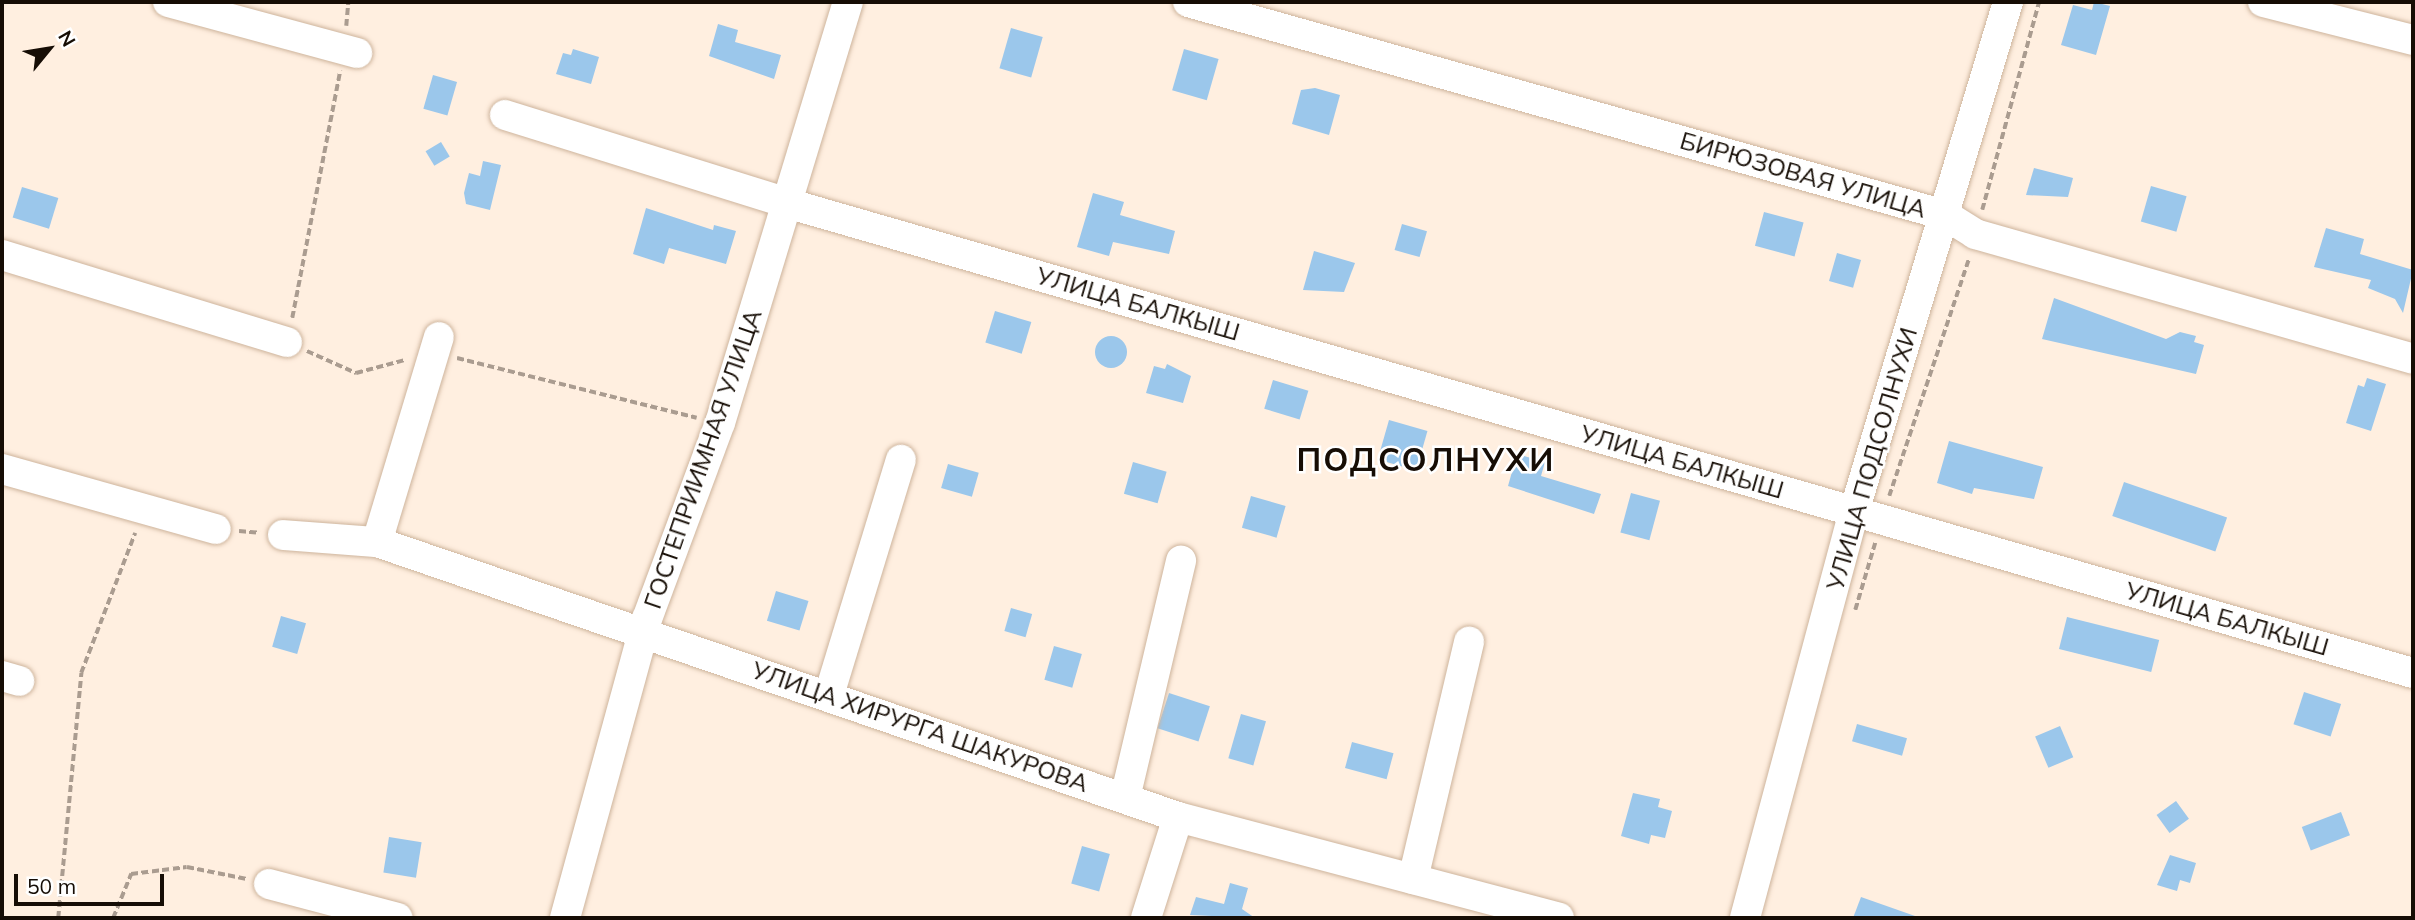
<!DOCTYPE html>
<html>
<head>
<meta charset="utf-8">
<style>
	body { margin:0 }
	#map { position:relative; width:2415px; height:920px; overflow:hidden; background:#ffefe0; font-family:Mulish,sans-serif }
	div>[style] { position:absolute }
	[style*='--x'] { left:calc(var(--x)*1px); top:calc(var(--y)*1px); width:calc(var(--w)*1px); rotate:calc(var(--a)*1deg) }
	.building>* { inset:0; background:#9bc7eb; transform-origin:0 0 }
	.round { border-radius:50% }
	.path>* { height:3.5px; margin-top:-1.75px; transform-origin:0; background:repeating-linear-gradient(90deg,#aa9c90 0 7px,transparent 0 10.5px) }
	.roads { filter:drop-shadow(0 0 2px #ceb49c) drop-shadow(0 0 2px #ceb49c) }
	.minor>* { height:30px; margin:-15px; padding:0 15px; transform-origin:15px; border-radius:15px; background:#fff }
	span { translate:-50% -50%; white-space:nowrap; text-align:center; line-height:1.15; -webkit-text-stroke:5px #fff; paint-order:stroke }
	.street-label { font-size:24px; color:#160d05 }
	.district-label { font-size:32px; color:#160d05; font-weight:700; letter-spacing:2px }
	.frame { position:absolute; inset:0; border:4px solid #160d05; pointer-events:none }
	.north { position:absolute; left:14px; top:14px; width:70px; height:70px; -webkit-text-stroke:5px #fff; paint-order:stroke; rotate:60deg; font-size:19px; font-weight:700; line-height:28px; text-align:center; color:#160d05 }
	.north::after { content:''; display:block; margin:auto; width:24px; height:32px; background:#160d05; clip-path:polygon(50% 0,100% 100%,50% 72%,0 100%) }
	.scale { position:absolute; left:14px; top:874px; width:150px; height:32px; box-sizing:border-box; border:4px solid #160d05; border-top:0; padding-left:9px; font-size:21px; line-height:24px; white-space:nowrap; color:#160d05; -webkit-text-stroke:5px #fff; paint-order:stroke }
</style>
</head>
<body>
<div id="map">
	<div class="building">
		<div style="clip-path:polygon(2094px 2px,2110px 6px,2096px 55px,2061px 45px,2073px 5px,2092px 10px)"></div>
		<div style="clip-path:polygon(718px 24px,738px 30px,735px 42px,781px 55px,774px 79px,709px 56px)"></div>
		<div style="left:1011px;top:28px;width:33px;height:42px;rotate:16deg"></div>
		<div style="clip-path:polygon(573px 49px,599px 57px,591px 84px,556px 74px,563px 53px,571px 55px)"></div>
		<div style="left:1184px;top:49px;width:36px;height:43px;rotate:16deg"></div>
		<div style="left:433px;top:75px;width:25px;height:35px;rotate:16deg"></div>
		<div style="clip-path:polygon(1315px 88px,1340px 95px,1329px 135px,1292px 124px,1301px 90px)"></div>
		<div style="left:441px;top:142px;width:17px;height:18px;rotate:59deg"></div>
		<div style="clip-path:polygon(483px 161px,501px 165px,490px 210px,466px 204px,464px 193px,469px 173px,480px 176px)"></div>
		<div style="clip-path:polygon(2034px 168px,2073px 178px,2068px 197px,2026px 195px)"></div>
		<div style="left:2151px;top:186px;width:37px;height:37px;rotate:16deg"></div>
		<div style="left:22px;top:187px;width:38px;height:32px;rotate:17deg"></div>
		<div style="clip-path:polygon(1093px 193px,1124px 202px,1120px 215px,1175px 231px,1169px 254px,1113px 242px,1109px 256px,1077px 247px)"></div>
		<div style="clip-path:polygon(646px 208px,713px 230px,714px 225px,736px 231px,726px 264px,669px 248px,664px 264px,633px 254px)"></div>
		<div style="left:1764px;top:212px;width:41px;height:35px;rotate:15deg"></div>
		<div style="left:1402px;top:224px;width:26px;height:27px;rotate:16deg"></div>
		<div style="clip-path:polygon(2326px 228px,2364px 239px,2360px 254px,2413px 270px,2403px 313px,2395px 299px,2368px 288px,2371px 280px,2314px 267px)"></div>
		<div style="clip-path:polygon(1314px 251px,1355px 263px,1344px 292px,1303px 290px)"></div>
		<div style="left:1837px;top:253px;width:25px;height:29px;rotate:16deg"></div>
		<div style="clip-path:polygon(2054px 298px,2166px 339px,2180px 332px,2196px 336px,2194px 342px,2204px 345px,2196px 374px,2042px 339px)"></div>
		<div style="left:995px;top:311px;width:38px;height:33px;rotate:17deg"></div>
		<div class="round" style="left:1095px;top:336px;width:32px;height:32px"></div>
		<div style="clip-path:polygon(1167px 364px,1191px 376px,1183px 403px,1146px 393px,1154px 366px,1165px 369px)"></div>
		<div style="clip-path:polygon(2367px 378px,2386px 384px,2371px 431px,2346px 423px,2358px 385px,2364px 387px)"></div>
		<div style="left:1273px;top:380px;width:37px;height:30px;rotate:17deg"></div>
		<div style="left:1389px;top:420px;width:40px;height:41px;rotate:16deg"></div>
		<div style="clip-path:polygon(1949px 441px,2043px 467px,2034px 499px,1974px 488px,1972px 494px,1937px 483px)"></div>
		<div style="clip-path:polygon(1517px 454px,1545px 462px,1541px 476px,1601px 494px,1594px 514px,1508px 486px)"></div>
		<div style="left:1133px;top:462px;width:35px;height:33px;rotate:16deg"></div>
		<div style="left:948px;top:464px;width:32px;height:25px;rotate:16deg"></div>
		<div style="left:2124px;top:482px;width:109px;height:36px;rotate:19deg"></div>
		<div style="left:1631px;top:493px;width:30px;height:41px;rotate:15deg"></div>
		<div style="left:1251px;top:496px;width:36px;height:33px;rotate:16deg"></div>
		<div style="left:776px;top:591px;width:34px;height:31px;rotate:17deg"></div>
		<div style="left:1011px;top:608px;width:22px;height:24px;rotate:16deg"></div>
		<div style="left:281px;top:616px;width:26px;height:32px;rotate:16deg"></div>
		<div style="left:2067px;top:617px;width:95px;height:33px;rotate:14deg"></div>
		<div style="left:1054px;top:646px;width:29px;height:35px;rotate:16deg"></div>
		<div style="left:2304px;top:692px;width:39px;height:34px;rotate:18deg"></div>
		<div style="left:1169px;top:693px;width:43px;height:37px;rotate:18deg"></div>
		<div style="left:1241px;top:714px;width:26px;height:46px;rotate:16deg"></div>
		<div style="left:1857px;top:724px;width:52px;height:18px;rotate:16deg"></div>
		<div style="left:2060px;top:726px;width:34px;height:27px;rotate:67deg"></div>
		<div style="left:1352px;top:742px;width:43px;height:27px;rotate:15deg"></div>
		<div style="clip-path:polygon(1633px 793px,1660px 799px,1658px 807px,1672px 811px,1665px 838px,1651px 835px,1649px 844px,1621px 836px)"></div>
		<div style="left:2176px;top:801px;width:22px;height:24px;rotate:54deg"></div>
		<div style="left:2341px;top:812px;width:25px;height:42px;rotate:69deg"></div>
		<div style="left:389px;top:837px;width:33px;height:36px;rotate:9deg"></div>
		<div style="left:1082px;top:846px;width:29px;height:39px;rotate:16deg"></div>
		<div style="clip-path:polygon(2170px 855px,2196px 863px,2190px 883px,2180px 880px,2177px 891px,2157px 885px)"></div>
		<div style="clip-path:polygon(1230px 883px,1248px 888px,1242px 909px,1255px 918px,1190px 915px,1196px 897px,1224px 904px)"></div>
		<div style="clip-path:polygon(1861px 897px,1915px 916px,1914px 918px,1853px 918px)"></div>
	</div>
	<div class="path">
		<div style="--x:346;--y:26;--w:24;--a:-85"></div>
		<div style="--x:1982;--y:210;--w:216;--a:-74.7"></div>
		<div style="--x:292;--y:318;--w:252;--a:-79"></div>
		<div style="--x:307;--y:351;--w:54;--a:24.2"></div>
		<div style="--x:356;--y:373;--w:51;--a:-14.9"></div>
		<div style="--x:457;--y:358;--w:247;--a:14"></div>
		<div style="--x:1889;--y:496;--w:251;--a:-71.4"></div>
		<div style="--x:239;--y:531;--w:21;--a:5"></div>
		<div style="--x:1855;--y:610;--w:70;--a:-73.4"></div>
		<div style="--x:58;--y:918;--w:246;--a:-84.6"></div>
		<div style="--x:81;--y:673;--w:150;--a:-68.9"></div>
		<div style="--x:113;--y:918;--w:48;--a:-67.8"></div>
		<div style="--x:131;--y:874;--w:56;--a:-7.1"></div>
		<div style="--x:187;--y:867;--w:61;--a:11.3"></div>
	</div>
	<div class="roads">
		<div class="minor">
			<div style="--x:168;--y:2;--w:196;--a:15.1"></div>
			<div style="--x:1188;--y:2;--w:786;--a:15.72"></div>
			<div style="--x:1945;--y:215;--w:36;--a:32"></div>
			<div style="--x:1975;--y:234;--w:455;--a:15.9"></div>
			<div style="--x:2263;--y:2;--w:155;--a:14.2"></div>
			<div style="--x:505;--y:115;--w:299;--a:17.3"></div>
			<div style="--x:790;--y:204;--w:1689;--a:16.12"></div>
			<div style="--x:2;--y:255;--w:298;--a:17"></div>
			<div style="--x:2;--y:469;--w:222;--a:15.7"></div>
			<div style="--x:283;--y:535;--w:94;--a:4.3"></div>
			<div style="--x:377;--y:542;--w:847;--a:18.95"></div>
			<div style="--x:1178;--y:817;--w:394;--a:14.8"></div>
			<div style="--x:377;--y:542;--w:214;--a:-73.2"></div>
			<div style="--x:2;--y:676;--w:18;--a:16"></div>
			<div style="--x:829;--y:695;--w:246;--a:-73"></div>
			<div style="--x:1125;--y:798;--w:244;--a:-76.7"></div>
			<div style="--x:1413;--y:879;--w:244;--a:-76.7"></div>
			<div style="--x:269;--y:884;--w:133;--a:14.8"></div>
			<div style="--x:565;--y:918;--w:310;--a:-74.7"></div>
			<div style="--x:647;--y:619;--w:209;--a:-69.6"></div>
			<div style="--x:720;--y:423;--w:440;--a:-73.1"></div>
			<div style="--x:1146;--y:918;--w:106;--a:-72.4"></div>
			<div style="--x:1745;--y:918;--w:420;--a:-75"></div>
			<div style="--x:1854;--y:512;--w:533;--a:-73.2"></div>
		</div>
	</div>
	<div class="street-label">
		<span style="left:1803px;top:175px;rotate:16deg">БИРЮЗОВАЯ УЛИЦА</span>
		<span style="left:1138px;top:304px;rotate:16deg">УЛИЦА БАЛКЫШ</span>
		<span style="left:703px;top:459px;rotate:-71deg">ГОСТЕПРИИМНАЯ УЛИЦА</span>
		<span style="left:1872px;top:459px;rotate:-74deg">УЛИЦА ПОДСОЛНУХИ</span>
		<span style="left:1682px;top:462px;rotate:16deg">УЛИЦА БАЛКЫШ</span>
		<span style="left:2227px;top:619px;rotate:16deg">УЛИЦА БАЛКЫШ</span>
		<span style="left:920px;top:727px;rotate:19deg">УЛИЦА ХИРУРГА ШАКУРОВА</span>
	</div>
	<div class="district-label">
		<span style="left:1426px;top:459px">ПОДСОЛНУХИ</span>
	</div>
	<div class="frame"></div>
	<div class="north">N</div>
	<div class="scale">50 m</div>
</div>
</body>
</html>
